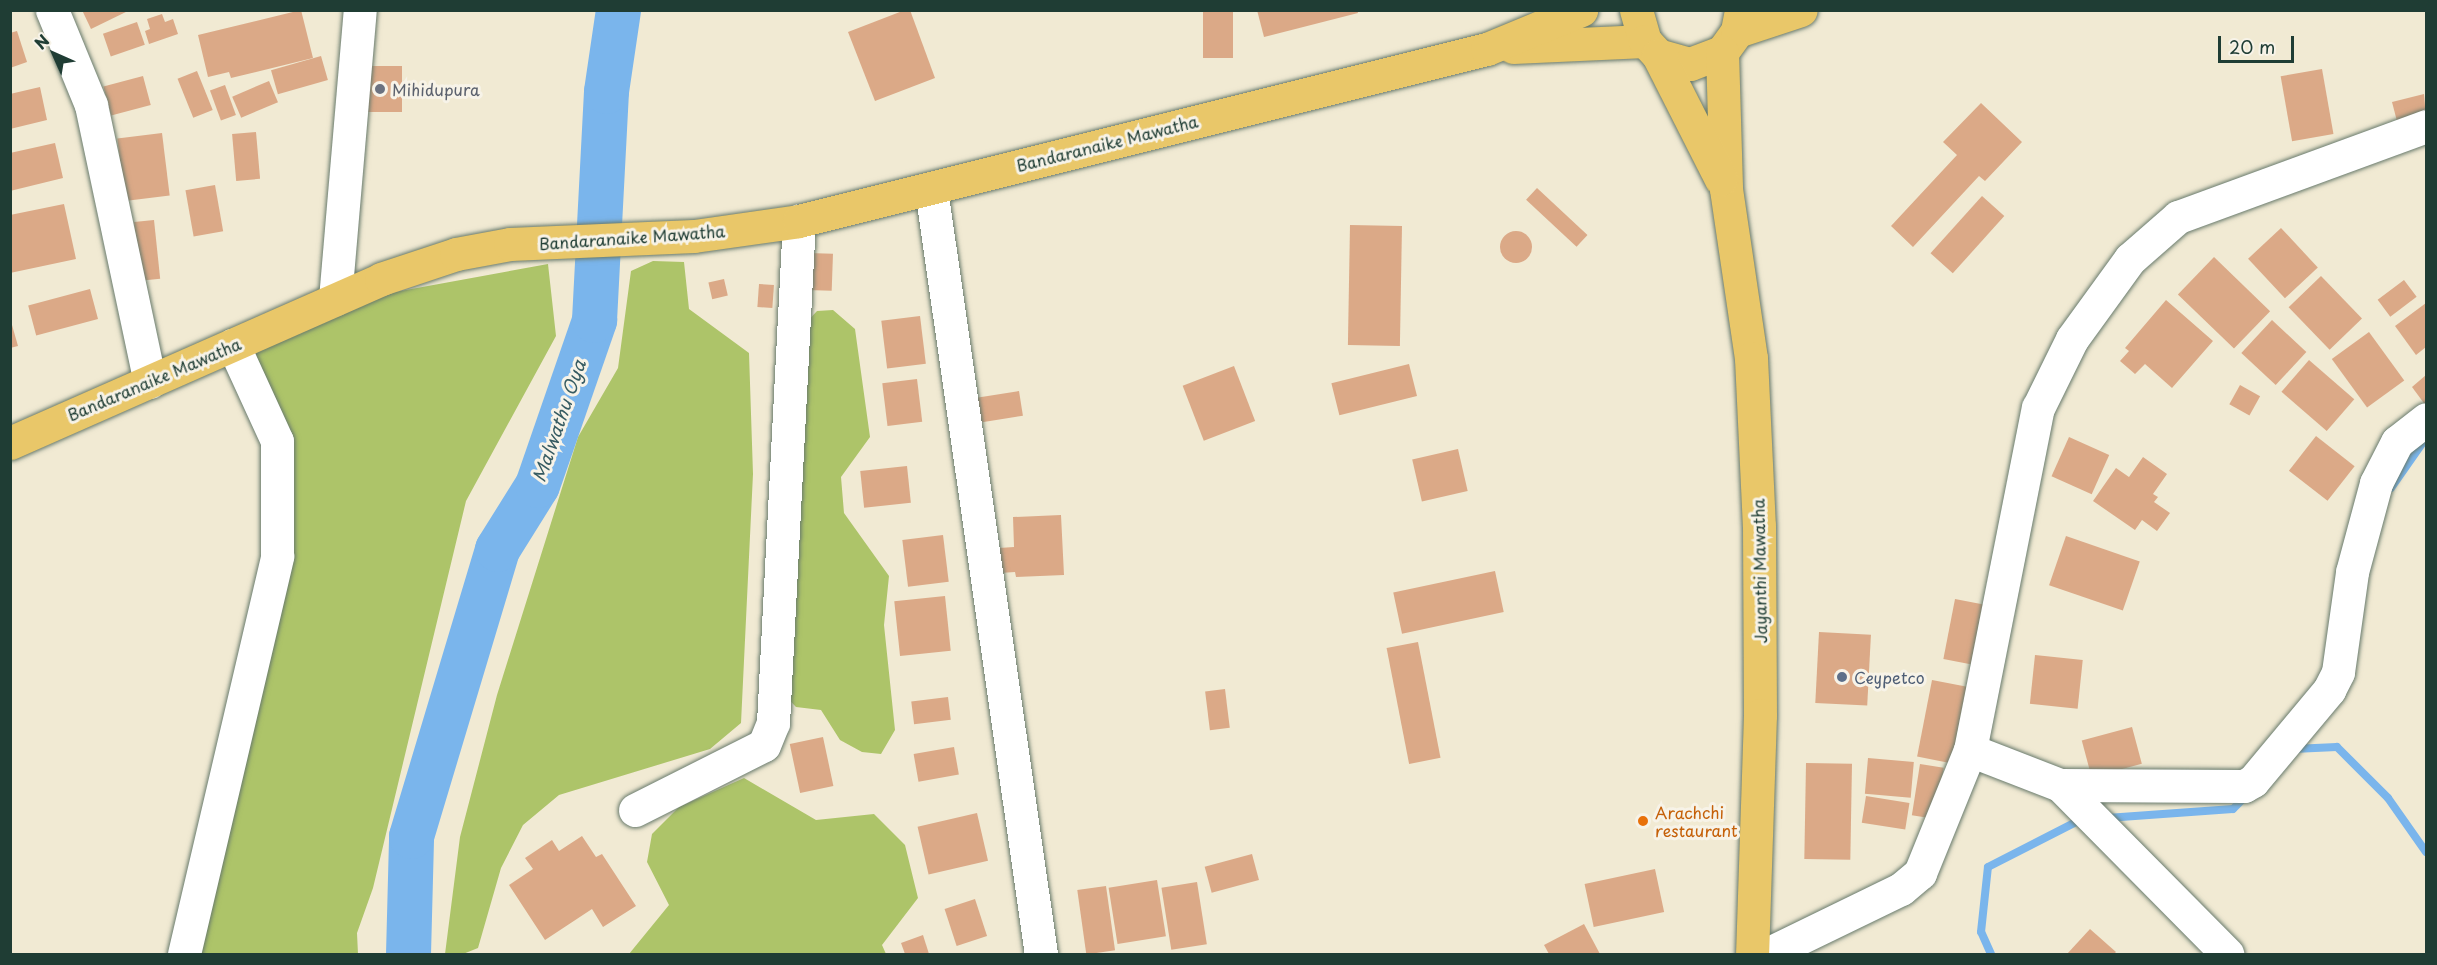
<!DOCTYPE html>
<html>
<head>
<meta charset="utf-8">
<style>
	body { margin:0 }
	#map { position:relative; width:2437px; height:965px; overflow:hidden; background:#f1ead3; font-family:"Playpen Sans",sans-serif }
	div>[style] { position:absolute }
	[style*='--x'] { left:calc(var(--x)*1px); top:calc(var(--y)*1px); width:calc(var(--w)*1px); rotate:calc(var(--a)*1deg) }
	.green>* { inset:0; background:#adc469 }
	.stream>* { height:8px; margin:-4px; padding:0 4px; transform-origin:4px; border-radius:4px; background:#7ab5ec }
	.river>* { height:45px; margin:-22.5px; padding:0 22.5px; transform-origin:22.5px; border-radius:22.5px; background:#7ab5ec }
	.building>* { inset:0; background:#dba987; transform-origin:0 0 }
	.round { border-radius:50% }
	.roads { filter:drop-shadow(0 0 2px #687a6c) drop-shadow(0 0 2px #687a6c) }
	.minor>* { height:33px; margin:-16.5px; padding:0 16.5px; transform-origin:16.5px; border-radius:16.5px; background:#fff }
	.major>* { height:33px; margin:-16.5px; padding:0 16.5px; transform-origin:16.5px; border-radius:16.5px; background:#e9c769 }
	.highway>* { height:33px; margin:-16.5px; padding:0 16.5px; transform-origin:16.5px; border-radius:16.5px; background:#e9c769 }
	.dots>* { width:16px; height:16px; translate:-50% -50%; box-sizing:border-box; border:3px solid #f7f3e8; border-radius:50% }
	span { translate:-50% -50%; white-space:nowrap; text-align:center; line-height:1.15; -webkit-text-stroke:6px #f7f3e8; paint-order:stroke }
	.worship-label { font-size:16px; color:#5b616d }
	.left { translate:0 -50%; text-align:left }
	.street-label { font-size:16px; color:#1f3d34 }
	.service-label { font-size:16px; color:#4e5e75 }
	.food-label { font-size:16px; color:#c56008 }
	.water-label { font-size:18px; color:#365b62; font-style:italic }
	.frame { position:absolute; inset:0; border:12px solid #1f3d34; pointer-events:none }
	.north { position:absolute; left:24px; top:24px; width:60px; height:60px; -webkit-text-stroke:4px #f7f3e8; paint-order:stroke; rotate:315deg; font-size:16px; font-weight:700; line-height:24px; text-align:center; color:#1f3d34 }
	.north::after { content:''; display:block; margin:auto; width:21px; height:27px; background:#1f3d34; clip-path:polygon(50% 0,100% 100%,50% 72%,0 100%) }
	.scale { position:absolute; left:2218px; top:36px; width:76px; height:27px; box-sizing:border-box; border:3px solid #1f3d34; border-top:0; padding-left:8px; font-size:18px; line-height:21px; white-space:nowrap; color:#1f3d34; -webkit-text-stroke:4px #f7f3e8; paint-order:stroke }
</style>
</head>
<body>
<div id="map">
	<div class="green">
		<div style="clip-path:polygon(653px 261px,684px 262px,689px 309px,749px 353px,753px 474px,741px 723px,710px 749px,559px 795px,523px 825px,501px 868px,478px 948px,463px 954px,445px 954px,460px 837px,497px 695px,578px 437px,618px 368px,631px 271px)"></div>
		<div style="clip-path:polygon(548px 264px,556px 336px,466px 501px,373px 888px,357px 933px,358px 954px,184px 954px,277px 556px,251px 350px,395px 292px)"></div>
		<div style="clip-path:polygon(833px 310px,855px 329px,870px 437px,841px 477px,844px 513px,889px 576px,884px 625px,895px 730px,881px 754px,862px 752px,840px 740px,821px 710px,796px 707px,781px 691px,805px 324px,817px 311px)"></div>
		<div style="clip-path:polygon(744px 778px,816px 820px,874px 814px,905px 845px,918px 898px,882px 945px,886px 954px,629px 954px,669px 905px,647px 862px,652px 834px,679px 807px)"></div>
	</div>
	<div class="stream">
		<div style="--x:2391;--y:488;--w:61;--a:-55"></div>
		<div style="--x:2293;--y:749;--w:44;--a:-2.6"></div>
		<div style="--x:2337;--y:747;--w:72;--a:45"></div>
		<div style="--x:2388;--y:798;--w:66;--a:54.9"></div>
		<div style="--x:2107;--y:818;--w:126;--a:-4.1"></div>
		<div style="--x:2233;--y:809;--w:17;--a:-45"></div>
		<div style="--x:1991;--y:954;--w:24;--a:-114"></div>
		<div style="--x:1981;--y:932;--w:65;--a:-83.9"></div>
		<div style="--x:1988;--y:867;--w:103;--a:-27.1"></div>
	</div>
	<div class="river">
		<div style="--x:408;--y:954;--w:118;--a:-88.5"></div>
		<div style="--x:411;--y:836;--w:300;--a:-73.3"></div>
		<div style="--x:497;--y:549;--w:75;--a:-58"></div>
		<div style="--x:537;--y:485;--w:175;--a:-70.9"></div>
		<div style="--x:594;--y:320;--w:229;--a:-87"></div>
		<div style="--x:606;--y:91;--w:82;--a:-81.6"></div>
	</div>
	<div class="building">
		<div style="clip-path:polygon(82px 10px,130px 10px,91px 29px)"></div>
		<div style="clip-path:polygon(301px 10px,313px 58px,231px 78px,229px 72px,208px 77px,198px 35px)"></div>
		<div style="clip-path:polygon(905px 10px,910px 10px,935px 78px,875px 101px,848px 32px)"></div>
		<div style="left:1203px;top:10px;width:30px;height:48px"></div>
		<div style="clip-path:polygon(1257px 10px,1357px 10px,1358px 13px,1264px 37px)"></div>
		<div style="clip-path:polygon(162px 14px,165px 22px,173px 19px,178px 34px,149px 44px,145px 31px,150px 29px,147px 19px)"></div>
		<div style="left:137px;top:22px;width:24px;height:36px;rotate:71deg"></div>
		<div style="clip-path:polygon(17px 31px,27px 62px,10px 68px,10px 33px)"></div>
		<div style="left:321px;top:56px;width:25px;height:52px;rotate:74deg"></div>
		<div style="left:359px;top:66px;width:43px;height:46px"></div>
		<div style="left:2322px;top:69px;width:66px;height:42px;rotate:80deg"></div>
		<div style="left:197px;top:71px;width:42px;height:21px;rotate:68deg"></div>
		<div style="left:143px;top:76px;width:30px;height:41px;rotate:75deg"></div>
		<div style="left:269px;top:81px;width:23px;height:40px;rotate:67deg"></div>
		<div style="left:225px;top:85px;width:32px;height:16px;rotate:70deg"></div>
		<div style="clip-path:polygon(40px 87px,47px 120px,10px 129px,10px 94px)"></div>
		<div style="clip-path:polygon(2424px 94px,2426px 117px,2398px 125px,2392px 102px)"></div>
		<div style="clip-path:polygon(1981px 103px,2022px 142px,1985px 181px,1979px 176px,1913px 247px,1891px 226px,1957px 155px,1943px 142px)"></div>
		<div style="left:256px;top:132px;width:47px;height:24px;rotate:85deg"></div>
		<div style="left:162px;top:133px;width:63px;height:45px;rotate:83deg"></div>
		<div style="clip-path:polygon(55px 143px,63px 178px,10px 191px,10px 153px)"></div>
		<div style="left:215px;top:185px;width:47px;height:30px;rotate:80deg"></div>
		<div style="left:1537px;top:188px;width:69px;height:16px;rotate:43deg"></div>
		<div style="left:1982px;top:196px;width:30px;height:77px;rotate:42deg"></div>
		<div style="clip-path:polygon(64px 204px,76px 259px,10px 273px,10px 215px)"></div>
		<div style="left:154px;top:220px;width:59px;height:20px;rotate:84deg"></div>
		<div style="left:1350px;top:225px;width:52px;height:120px;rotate:1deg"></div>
		<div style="left:2281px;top:228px;width:54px;height:45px;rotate:47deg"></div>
		<div class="round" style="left:1500px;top:231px;width:32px;height:32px"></div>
		<div style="left:808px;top:253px;width:25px;height:37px;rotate:2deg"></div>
		<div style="left:2214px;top:257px;width:78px;height:52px;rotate:44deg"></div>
		<div style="left:2321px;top:276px;width:59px;height:45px;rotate:46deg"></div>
		<div style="left:724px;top:279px;width:17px;height:16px;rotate:77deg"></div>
		<div style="left:2404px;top:280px;width:21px;height:33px;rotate:53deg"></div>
		<div style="left:759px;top:284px;width:15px;height:23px;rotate:4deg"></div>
		<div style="left:90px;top:289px;width:31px;height:64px;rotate:75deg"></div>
		<div style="clip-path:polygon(2166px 300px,2213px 341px,2172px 388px,2145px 364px,2135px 374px,2120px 361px,2129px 351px,2125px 348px)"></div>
		<div style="clip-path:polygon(2426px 303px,2426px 347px,2416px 355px,2395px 326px)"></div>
		<div style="left:920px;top:316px;width:48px;height:39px;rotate:83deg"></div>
		<div style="clip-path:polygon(10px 318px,18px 346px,10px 348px)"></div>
		<div style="left:2272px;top:320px;width:47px;height:45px;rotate:43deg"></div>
		<div style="left:2369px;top:332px;width:60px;height:46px;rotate:54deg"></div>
		<div style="left:2309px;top:360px;width:60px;height:42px;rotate:41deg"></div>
		<div style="left:1409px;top:364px;width:33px;height:80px;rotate:76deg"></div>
		<div style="left:1234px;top:366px;width:59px;height:55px;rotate:69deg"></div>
		<div style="clip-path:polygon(2426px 375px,2426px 406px,2412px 387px)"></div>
		<div style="left:917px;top:379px;width:43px;height:35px;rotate:83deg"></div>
		<div style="left:2240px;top:385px;width:23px;height:22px;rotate:29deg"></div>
		<div style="left:1019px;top:391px;width:25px;height:46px;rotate:81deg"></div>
		<div style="left:2316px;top:436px;width:49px;height:44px;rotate:38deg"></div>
		<div style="left:2069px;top:437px;width:44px;height:43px;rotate:24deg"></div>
		<div style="left:1458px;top:449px;width:43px;height:47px;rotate:77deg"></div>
		<div style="clip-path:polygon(2143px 457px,2167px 474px,2153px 494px,2158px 497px,2154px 502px,2170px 513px,2157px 531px,2142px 520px,2135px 530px,2093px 501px,2116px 468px,2129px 477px)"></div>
		<div style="left:907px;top:466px;width:37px;height:47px;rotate:84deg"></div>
		<div style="clip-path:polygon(1061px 515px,1064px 575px,1016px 577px,1015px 572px,1000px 573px,999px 548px,1014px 547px,1013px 517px)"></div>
		<div style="left:943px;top:535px;width:47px;height:41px;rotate:83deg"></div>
		<div style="left:2066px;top:536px;width:78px;height:52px;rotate:19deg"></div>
		<div style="left:1495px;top:571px;width:42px;height:104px;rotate:78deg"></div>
		<div style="left:945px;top:596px;width:55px;height:51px;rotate:84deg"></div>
		<div style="left:1955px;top:599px;width:33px;height:61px;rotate:11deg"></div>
		<div style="left:1819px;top:632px;width:52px;height:71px;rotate:3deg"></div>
		<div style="left:1418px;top:642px;width:118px;height:32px;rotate:79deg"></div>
		<div style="left:2035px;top:655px;width:48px;height:49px;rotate:6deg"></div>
		<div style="left:1932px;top:680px;width:37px;height:78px;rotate:11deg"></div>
		<div style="left:1225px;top:689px;width:39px;height:20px;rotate:83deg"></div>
		<div style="left:948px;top:697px;width:23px;height:37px;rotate:83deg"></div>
		<div style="left:2132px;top:727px;width:38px;height:52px;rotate:75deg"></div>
		<div style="left:823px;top:737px;width:50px;height:34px;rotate:78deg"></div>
		<div style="left:954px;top:747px;width:28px;height:41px;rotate:80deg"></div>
		<div style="left:1868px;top:758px;width:46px;height:36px;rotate:5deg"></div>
		<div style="left:1806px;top:763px;width:46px;height:96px;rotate:1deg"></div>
		<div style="left:1920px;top:764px;width:24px;height:52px;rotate:9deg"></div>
		<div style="left:1866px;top:796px;width:44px;height:27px;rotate:9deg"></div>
		<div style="left:977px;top:813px;width:49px;height:61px;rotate:77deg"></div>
		<div style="clip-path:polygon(582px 836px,596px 857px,602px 854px,636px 906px,603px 927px,592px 909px,545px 940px,509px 885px,533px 869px,525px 858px,552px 840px,559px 851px)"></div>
		<div style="left:1252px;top:854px;width:27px;height:49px;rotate:75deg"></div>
		<div style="left:1655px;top:869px;width:44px;height:72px;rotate:78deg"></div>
		<div style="left:1157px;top:880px;width:57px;height:49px;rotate:81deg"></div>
		<div style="left:1197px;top:882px;width:63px;height:36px;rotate:81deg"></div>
		<div style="left:1106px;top:886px;width:65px;height:29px;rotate:82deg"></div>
		<div style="left:975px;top:899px;width:39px;height:32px;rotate:72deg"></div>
		<div style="clip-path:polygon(1584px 924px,1600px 954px,1549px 954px,1544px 945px)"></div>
		<div style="clip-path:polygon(2090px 929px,2116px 952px,2114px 954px,2067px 954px)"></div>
		<div style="clip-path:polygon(923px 935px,929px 954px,905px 954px,901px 943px)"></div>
	</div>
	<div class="roads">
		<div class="minor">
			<div style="--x:52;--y:10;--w:103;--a:67.7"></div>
			<div style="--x:91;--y:105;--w:283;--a:78"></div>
			<div style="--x:931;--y:189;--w:773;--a:81.82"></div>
			<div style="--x:335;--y:299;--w:290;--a:-85.1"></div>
			<div style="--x:1970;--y:750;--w:97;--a:21.3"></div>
			<div style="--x:2060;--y:785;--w:238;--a:45.3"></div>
			<div style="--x:2060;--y:785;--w:184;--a:0.3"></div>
			<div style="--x:2244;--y:786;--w:10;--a:-29"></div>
			<div style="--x:2253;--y:781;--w:119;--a:-50.1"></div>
			<div style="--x:2329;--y:690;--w:20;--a:-63"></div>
			<div style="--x:2338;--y:672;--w:101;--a:-82"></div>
			<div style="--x:2352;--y:572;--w:92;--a:-74.9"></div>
			<div style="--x:2376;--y:483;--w:46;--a:-62.9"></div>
			<div style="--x:2397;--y:442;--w:37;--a:-38"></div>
			<div style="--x:635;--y:810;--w:144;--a:-26.7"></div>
			<div style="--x:764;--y:745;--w:24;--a:-68"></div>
			<div style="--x:773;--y:723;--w:503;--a:-87.04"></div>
			<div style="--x:184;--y:954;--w:409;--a:-76.8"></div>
			<div style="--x:277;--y:556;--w:115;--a:-90"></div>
			<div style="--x:277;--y:441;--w:106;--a:-114.6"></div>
			<div style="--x:1767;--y:954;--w:149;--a:-25.9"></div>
			<div style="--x:1901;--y:889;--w:25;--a:-40"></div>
			<div style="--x:1920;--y:873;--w:133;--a:-67.9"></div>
			<div style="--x:1970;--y:750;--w:349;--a:-78.8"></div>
			<div style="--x:2038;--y:408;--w:77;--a:-63.8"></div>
			<div style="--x:2072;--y:339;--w:99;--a:-54.1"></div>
			<div style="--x:2130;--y:259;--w:64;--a:-41.2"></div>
			<div style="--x:2178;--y:217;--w:264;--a:-20.1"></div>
		</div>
		<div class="major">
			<div style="--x:1513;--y:47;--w:132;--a:-2.6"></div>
			<div style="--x:10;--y:443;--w:406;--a:-23.8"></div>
			<div style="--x:381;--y:279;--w:79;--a:-18.4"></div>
			<div style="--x:456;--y:254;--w:55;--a:-10.5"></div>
			<div style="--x:510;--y:244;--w:184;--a:-2.5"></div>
			<div style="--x:694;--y:236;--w:106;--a:-8.1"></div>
			<div style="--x:799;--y:221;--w:709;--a:-14.04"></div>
			<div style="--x:1487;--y:49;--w:102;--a:-22.5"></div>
		</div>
		<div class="highway">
			<div style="--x:1636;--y:10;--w:32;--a:74"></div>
			<div style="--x:1645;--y:41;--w:19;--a:47"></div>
			<div style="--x:1658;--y:55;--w:33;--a:16"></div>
			<div style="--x:1690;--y:64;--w:34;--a:-21"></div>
			<div style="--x:1722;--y:52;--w:26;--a:-54"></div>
			<div style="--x:1737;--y:31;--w:21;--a:-79"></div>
			<div style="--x:1737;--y:31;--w:67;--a:-18.2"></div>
			<div style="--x:1722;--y:52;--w:137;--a:88.3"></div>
			<div style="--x:1726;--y:189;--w:171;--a:81.6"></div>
			<div style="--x:1751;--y:358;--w:168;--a:87.3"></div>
			<div style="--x:1759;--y:526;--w:189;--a:89.7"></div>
			<div style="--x:1760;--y:715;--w:239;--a:91.9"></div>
			<div style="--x:1658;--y:55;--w:139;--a:63.1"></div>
		</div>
	</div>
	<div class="dots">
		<div style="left:380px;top:89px;background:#6b7280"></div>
		<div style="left:1842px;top:677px;background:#5c6f8a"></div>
		<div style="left:1643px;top:821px;background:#e8710a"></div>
	</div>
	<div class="worship-label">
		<span class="left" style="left:392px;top:89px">Mihidupura</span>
	</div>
	<div class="street-label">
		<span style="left:1107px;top:143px;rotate:-14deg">Bandaranaike Mawatha</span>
		<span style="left:632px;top:237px;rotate:-4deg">Bandaranaike Mawatha</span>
		<span style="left:154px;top:379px;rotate:-23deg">Bandaranaike Mawatha</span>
		<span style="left:1759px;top:571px;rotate:-91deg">Jayanthi Mawatha</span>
	</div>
	<div class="service-label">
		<span class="left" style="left:1854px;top:677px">Ceypetco</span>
	</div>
	<div class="food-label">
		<span class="left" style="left:1655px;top:821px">Arachchi<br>restaurant</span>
	</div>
	<div class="water-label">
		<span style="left:559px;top:421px;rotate:-71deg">Malwathu Oya</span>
	</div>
	<div class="frame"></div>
	<div class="north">N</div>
	<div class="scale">20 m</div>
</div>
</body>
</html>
